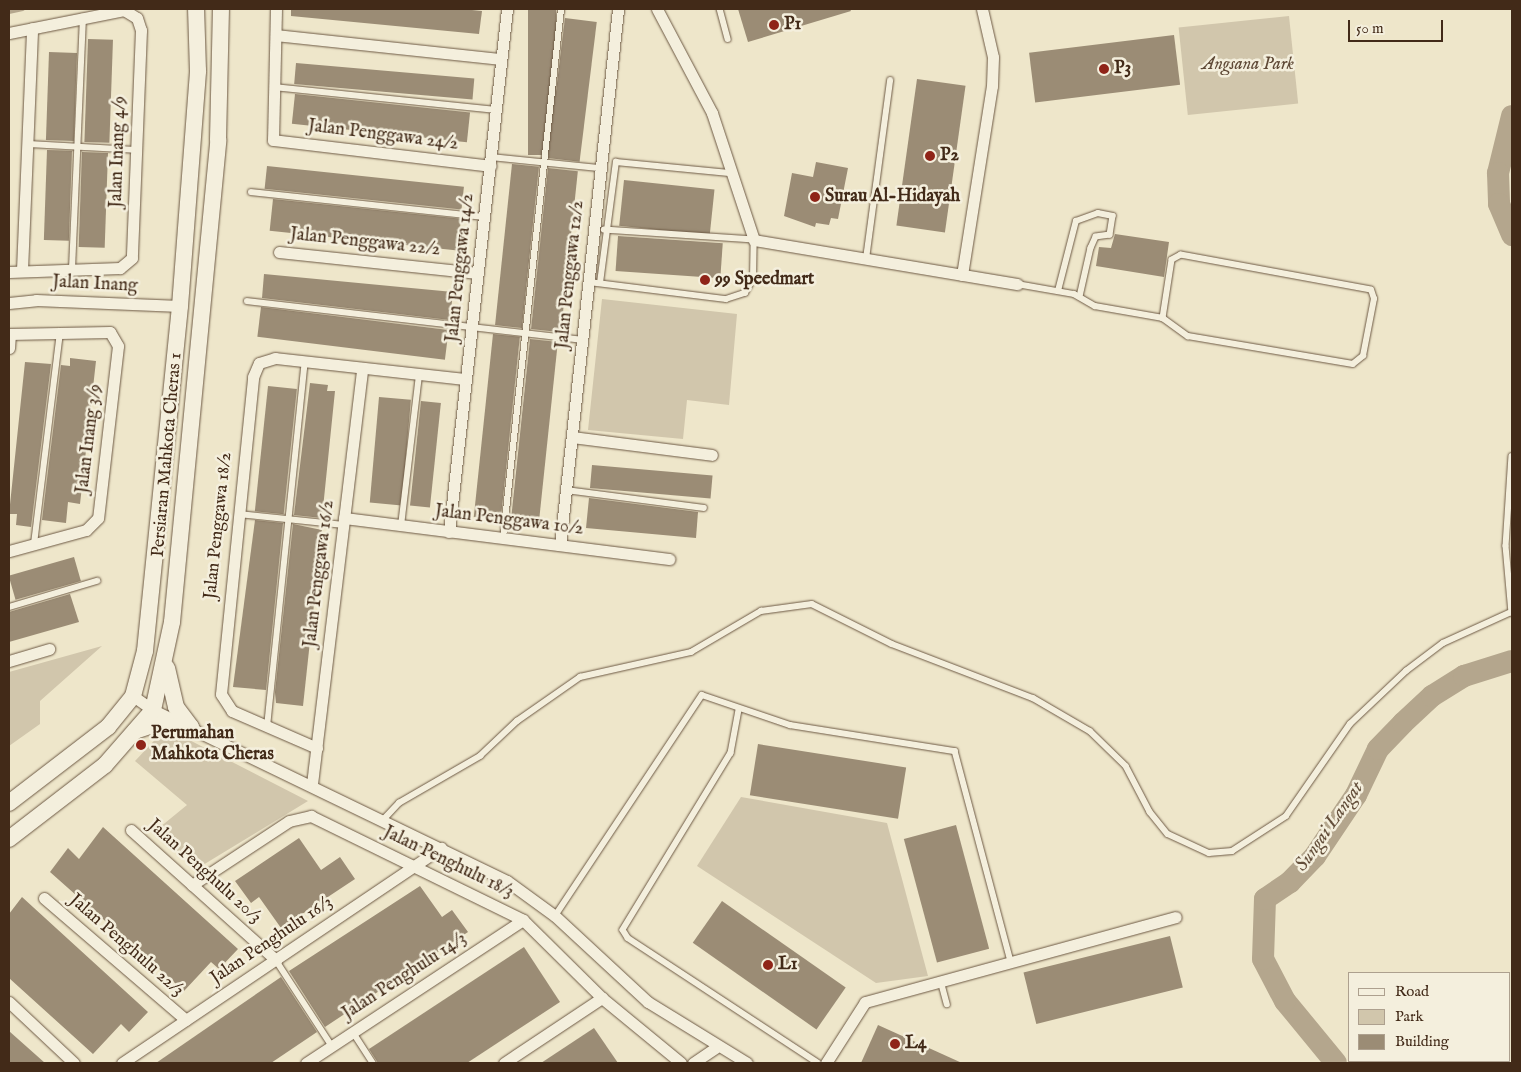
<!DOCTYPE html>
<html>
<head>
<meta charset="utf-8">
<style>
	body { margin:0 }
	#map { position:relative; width:1521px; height:1072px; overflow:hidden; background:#eee6ca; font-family:"IM FELL English",serif }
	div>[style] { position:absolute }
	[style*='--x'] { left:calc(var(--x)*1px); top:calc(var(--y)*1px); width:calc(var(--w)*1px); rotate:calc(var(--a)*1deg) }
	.green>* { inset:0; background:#d1c6ac; transform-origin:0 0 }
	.stream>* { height:4px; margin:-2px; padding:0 2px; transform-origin:2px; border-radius:2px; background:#b4a68d }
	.river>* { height:22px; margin:-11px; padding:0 11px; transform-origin:11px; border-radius:11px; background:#b4a68d }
	.building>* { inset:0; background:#9b8c75; transform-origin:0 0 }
	.roads { filter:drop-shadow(0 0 1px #6d5944) drop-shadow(0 0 1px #6d5944) }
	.lane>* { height:5.5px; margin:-2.75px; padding:0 2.75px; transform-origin:2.75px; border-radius:2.75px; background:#f4efdd }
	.street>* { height:11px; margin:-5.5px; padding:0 5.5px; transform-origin:5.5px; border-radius:5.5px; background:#f4efdd }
	.secondary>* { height:16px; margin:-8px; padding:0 8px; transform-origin:8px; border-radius:8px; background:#f4efdd }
	.dots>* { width:14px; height:14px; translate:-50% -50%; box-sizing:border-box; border:2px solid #f4efdd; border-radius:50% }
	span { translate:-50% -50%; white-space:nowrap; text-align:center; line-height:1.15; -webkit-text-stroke:5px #f4efdd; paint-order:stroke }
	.poi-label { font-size:18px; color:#422a18; font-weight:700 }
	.left { translate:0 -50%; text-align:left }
	.park-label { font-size:18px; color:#5f4936; font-style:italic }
	.street-label { font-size:18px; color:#422a18 }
	.water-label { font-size:19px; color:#644f3b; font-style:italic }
	.frame { position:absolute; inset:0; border:10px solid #422a18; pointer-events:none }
	.legend { position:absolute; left:1348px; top:972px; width:162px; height:90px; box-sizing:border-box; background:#f4efdd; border:1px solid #ada08e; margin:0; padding:6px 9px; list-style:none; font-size:15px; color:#422a18 }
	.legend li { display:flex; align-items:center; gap:10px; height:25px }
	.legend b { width:25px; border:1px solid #ada08e }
	.scale { position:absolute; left:1348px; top:20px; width:95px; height:22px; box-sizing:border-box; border:2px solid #422a18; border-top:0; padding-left:6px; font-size:15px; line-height:18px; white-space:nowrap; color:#422a18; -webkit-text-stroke:4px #f4efdd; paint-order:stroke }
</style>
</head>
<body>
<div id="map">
	<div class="green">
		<div style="left:1289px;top:16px;width:88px;height:111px;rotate:84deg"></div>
		<div style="clip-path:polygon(602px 299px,737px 314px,729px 405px,687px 400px,683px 439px,588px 430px)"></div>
		<div style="clip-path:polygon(102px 646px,40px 701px,40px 724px,9px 746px,9px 672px)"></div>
		<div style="clip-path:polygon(166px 728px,308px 801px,198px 868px,154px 832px,187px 805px,135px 761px)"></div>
		<div style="clip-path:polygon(741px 797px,887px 823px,928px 976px,876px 983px,697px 866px)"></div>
	</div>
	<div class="stream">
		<div style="--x:9;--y:12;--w:14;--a:-12"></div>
	</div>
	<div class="river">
		<div style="--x:1512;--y:116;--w:59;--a:103.8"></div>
		<div style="--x:1498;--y:173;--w:31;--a:88"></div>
		<div style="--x:1499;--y:204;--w:34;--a:67"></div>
		<div style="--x:1336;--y:1063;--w:80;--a:-129.4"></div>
		<div style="--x:1285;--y:1001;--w:47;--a:-117.6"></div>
		<div style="--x:1263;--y:959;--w:60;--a:-88.1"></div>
		<div style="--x:1265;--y:899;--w:30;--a:-34"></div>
		<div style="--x:1290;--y:882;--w:36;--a:-46"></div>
		<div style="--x:1315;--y:856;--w:73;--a:-56.1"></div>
		<div style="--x:1356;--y:795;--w:51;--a:-64.4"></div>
		<div style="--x:1378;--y:749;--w:36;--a:-46"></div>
		<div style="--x:1403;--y:723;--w:40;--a:-43"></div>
		<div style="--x:1432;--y:696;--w:38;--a:-32"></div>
		<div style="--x:1464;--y:676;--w:50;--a:-17.4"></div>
	</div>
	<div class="building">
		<div style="clip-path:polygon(291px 9px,462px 9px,482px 11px,479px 34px,291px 16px)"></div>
		<div style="left:528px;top:9px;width:28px;height:146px"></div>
		<div style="clip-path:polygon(738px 9px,850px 9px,851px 11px,748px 42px)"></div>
		<div style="left:565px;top:18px;width:32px;height:141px;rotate:7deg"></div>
		<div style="left:1174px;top:35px;width:50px;height:146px;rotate:83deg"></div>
		<div style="left:88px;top:39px;width:25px;height:103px;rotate:2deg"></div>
		<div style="left:49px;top:52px;width:28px;height:88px;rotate:2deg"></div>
		<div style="left:296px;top:63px;width:179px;height:21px;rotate:5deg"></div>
		<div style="left:917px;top:79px;width:49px;height:148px;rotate:8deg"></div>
		<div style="left:295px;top:94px;width:176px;height:30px;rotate:6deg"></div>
		<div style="left:47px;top:150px;width:25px;height:90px;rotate:2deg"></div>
		<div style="left:82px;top:152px;width:26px;height:95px;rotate:2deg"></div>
		<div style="clip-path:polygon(816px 162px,848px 168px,838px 219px,831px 218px,829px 225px,816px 223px,815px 227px,784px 216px,792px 173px,813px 177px)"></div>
		<div style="left:512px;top:164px;width:27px;height:162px;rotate:6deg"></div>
		<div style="left:267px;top:166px;width:198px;height:23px;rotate:6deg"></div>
		<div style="left:548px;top:168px;width:30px;height:162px;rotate:6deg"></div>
		<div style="left:624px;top:180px;width:91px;height:46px;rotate:6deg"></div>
		<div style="left:273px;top:199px;width:189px;height:32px;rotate:6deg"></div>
		<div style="clip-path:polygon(1115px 234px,1169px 242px,1164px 277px,1096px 266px,1099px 247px,1111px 248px)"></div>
		<div style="left:618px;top:236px;width:105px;height:35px;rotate:4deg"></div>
		<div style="clip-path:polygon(264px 274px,453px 292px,450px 320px,262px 298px)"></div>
		<div style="left:261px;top:307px;width:189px;height:30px;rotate:7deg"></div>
		<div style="left:493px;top:334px;width:27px;height:184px;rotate:6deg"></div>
		<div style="left:530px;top:339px;width:28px;height:180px;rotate:6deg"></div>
		<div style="clip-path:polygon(70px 358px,96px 361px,80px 504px,68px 502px,66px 523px,42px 520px,61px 365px,70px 366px)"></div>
		<div style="clip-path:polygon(25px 362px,51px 364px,31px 527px,16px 525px,17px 514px,9px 514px)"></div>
		<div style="clip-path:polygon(310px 383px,328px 385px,327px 391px,335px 391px,322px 518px,294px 515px)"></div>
		<div style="left:268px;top:386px;width:29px;height:126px;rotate:6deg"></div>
		<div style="left:379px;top:397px;width:32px;height:106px;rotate:5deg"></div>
		<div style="left:421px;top:401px;width:20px;height:105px;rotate:6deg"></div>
		<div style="left:592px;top:465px;width:121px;height:23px;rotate:5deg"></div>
		<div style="clip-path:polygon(589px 498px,698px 512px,696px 538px,586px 528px)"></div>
		<div style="clip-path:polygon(255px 520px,283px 523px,266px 690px,233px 687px)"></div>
		<div style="clip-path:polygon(293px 524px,322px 530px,303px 706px,276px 703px,275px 692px)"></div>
		<div style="left:74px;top:557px;width:25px;height:68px;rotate:74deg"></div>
		<div style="clip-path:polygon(70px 594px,79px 622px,9px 642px,9px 612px)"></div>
		<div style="left:758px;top:744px;width:150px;height:52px;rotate:9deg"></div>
		<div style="left:956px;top:825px;width:128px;height:54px;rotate:75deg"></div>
		<div style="clip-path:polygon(103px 827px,238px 949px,219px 969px,211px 962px,184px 991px,50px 872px,68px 848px,79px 859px)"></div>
		<div style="clip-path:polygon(299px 838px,321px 870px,340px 857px,355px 879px,281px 928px,259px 897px,251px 903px,235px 881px)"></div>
		<div style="clip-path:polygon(420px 886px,442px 917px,452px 910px,468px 932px,325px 1027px,289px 971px)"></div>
		<div style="clip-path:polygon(22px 897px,148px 1012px,129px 1032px,121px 1024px,93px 1054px,9px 978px,9px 914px)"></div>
		<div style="left:722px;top:901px;width:151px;height:51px;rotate:35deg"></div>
		<div style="left:1170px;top:936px;width:53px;height:151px;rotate:76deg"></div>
		<div style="clip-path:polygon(524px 947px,560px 1002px,467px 1063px,378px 1063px,369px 1049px)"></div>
		<div style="clip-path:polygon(281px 977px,317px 1032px,271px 1063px,156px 1063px)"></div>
		<div style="clip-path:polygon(878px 1025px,962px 1063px,861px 1063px)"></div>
		<div style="clip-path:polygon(594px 1028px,618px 1063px,541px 1063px)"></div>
		<div style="clip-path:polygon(9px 1031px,45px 1063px,9px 1063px)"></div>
	</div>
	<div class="roads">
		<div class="lane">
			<div style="--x:720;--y:9;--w:31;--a:75"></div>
			<div style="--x:274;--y:87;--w:223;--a:5.9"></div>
			<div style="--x:27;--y:144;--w:110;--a:3.1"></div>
			<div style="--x:491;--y:157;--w:110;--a:5.8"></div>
			<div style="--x:251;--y:192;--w:234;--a:6.1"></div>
			<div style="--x:866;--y:259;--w:180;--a:-82.3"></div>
			<div style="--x:72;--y:269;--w:252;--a:-87.5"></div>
			<div style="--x:589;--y:282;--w:138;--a:7.1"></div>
			<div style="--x:726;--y:299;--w:20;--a:-18"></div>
			<div style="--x:745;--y:293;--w:16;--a:-60"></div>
			<div style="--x:753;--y:279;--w:39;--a:-89"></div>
			<div style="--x:754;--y:240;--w:150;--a:-176.2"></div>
			<div style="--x:600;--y:283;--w:122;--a:-82.5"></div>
			<div style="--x:616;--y:162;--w:116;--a:5.5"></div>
			<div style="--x:1017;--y:284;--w:58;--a:10"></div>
			<div style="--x:1074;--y:294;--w:24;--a:30"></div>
			<div style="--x:1095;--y:306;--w:69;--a:10"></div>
			<div style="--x:1163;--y:318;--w:31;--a:36"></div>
			<div style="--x:1188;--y:336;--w:167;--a:9.6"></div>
			<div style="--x:1353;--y:364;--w:13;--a:-39"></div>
			<div style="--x:1363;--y:356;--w:58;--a:-79.1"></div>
			<div style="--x:1374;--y:299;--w:9;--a:-108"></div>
			<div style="--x:1371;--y:290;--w:193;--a:-169.6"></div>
			<div style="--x:1181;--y:255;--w:10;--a:151"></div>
			<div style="--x:1172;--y:260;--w:59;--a:98.8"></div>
			<div style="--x:1058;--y:291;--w:72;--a:-75.6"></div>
			<div style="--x:1076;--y:221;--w:23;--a:-20"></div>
			<div style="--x:1098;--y:213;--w:15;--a:11"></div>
			<div style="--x:1113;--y:216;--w:19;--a:99"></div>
			<div style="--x:1110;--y:235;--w:14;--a:172"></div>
			<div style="--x:1096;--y:237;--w:12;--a:114"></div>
			<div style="--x:1091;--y:248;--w:50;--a:102.7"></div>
			<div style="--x:247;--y:301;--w:338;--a:6.6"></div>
			<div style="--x:1512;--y:456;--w:90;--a:93.8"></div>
			<div style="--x:1506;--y:546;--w:67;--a:84.9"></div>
			<div style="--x:566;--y:490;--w:139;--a:7.4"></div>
			<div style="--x:239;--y:514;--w:105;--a:6"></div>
			<div style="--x:401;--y:526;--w:153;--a:-83.2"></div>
			<div style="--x:503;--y:538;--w:532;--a:-83.74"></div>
			<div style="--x:34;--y:544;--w:214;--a:-83"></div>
			<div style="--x:9;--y:607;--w:92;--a:-16.5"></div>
			<div style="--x:739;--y:710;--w:44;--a:100.5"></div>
			<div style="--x:731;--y:753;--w:207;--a:121.4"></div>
			<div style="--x:623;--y:930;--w:9;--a:58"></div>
			<div style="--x:628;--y:938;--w:227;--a:33.3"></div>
			<div style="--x:267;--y:727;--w:367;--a:-84.1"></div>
			<div style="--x:384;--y:819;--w:22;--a:-47"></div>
			<div style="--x:399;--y:803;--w:94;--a:-30.1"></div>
			<div style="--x:480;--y:756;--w:51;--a:-43.4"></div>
			<div style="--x:517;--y:721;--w:77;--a:-34.9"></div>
			<div style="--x:580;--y:677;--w:114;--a:-12.7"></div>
			<div style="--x:691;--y:652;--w:81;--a:-30.4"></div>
			<div style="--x:761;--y:611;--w:51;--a:-7.8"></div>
			<div style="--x:812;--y:604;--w:89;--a:26.6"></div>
			<div style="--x:892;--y:644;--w:151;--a:21"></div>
			<div style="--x:1033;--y:698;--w:66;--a:30.1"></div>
			<div style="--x:1090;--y:731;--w:50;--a:44.2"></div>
			<div style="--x:1126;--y:766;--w:52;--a:62.4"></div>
			<div style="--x:1150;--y:812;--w:28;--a:51"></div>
			<div style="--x:1168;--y:834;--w:45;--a:24.9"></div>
			<div style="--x:1209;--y:853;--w:23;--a:-5"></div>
			<div style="--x:1232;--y:851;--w:64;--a:-32.9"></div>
			<div style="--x:1286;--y:816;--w:112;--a:-55.2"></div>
			<div style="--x:1350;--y:724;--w:77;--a:-43.4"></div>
			<div style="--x:1406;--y:671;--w:46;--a:-37.1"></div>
			<div style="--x:1443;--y:643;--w:75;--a:-24.5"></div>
			<div style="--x:555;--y:916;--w:265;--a:-56.4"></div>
			<div style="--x:702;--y:695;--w:93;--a:18.8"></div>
			<div style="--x:790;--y:725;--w:167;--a:9"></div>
			<div style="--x:955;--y:751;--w:218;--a:75.1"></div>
			<div style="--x:276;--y:960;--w:103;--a:56.9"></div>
			<div style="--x:941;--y:981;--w:24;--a:75"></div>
			<div style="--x:353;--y:1032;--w:37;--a:57"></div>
		</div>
		<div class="street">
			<div style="--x:276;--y:9;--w:131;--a:91.3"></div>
			<div style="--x:273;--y:140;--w:219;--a:6.8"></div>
			<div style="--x:657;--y:9;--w:118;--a:62.1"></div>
			<div style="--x:712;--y:113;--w:134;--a:71.7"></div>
			<div style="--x:754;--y:240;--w:267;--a:9.5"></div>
			<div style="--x:9;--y:33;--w:117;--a:-11.3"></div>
			<div style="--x:124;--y:10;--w:15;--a:32"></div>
			<div style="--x:137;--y:18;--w:13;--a:72"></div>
			<div style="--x:141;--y:30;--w:228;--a:92.3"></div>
			<div style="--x:132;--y:258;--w:16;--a:140"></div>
			<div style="--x:120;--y:268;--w:111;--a:177.9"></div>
			<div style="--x:276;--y:35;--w:226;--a:6.1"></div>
			<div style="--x:279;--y:252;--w:200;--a:6"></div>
			<div style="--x:22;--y:270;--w:242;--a:-87.6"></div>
			<div style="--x:962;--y:275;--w:191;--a:-81"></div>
			<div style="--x:992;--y:86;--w:29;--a:-88"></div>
			<div style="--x:993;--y:57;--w:49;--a:-102.9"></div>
			<div style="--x:9;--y:303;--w:27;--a:-6"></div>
			<div style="--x:36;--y:300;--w:144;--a:2.4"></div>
			<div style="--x:9;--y:334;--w:101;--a:-1.1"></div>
			<div style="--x:110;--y:332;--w:16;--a:60"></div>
			<div style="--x:118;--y:346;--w:173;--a:96.6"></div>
			<div style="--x:98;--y:518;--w:17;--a:135"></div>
			<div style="--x:86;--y:530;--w:80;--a:164.7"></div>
			<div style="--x:9;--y:348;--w:14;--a:-86"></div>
			<div style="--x:572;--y:437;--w:141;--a:7.3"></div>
			<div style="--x:344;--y:518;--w:328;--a:7.2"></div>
			<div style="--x:449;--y:532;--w:526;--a:-83.67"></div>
			<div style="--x:560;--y:545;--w:539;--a:-83.82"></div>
			<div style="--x:9;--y:661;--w:42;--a:-16.7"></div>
			<div style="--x:133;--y:696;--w:24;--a:35"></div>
			<div style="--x:153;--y:710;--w:393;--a:25.8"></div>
			<div style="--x:507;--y:881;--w:59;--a:36.1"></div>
			<div style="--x:555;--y:916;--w:127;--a:42.8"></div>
			<div style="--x:648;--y:1002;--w:116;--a:31.6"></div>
			<div style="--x:317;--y:748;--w:93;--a:-156.5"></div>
			<div style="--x:232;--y:711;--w:20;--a:-123"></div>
			<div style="--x:221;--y:694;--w:319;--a:-84.2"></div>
			<div style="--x:253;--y:377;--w:15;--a:-67"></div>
			<div style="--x:259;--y:363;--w:17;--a:-17"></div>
			<div style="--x:275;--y:358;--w:192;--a:6.3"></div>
			<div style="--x:312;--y:784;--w:419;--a:-83.1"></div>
			<div style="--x:131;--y:830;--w:195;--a:41.9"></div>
			<div style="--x:192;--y:885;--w:116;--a:-33.4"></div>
			<div style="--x:289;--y:821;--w:23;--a:-13"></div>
			<div style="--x:311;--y:816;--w:236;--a:26.1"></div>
			<div style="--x:523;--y:920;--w:111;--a:44.6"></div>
			<div style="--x:602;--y:998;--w:102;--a:39.4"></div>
			<div style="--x:44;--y:898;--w:187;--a:40.7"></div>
			<div style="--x:9;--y:1002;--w:89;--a:43.2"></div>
			<div style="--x:122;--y:1063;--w:385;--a:-34"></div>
			<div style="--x:306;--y:1063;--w:260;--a:-33.4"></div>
			<div style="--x:504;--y:1063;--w:118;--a:-33.6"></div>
			<div style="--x:693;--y:1063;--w:27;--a:-34"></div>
			<div style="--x:826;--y:1063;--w:72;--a:-57.4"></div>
			<div style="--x:865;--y:1002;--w:322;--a:-15.3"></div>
		</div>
		<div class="secondary">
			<div style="--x:167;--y:668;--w:40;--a:77"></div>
			<div style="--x:176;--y:707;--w:25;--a:53"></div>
			<div style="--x:135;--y:731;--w:18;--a:-19"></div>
			<div style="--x:152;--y:725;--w:39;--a:3"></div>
			<div style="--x:9;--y:803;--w:125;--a:-37.5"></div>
			<div style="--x:108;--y:727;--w:40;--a:-51"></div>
			<div style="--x:133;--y:696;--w:47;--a:-75.1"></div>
			<div style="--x:145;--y:651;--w:347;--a:-84.2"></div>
			<div style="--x:180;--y:306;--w:236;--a:-85.6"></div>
			<div style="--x:198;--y:71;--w:62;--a:-91.8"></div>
			<div style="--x:9;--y:839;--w:121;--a:-37.6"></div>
			<div style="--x:105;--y:765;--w:73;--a:-48.9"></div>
			<div style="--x:153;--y:710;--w:90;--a:-77.8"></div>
			<div style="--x:172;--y:622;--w:484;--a:-84.5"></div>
			<div style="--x:218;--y:140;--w:131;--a:-88.7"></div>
		</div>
	</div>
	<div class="dots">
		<div style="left:774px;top:25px;background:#8f2418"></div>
		<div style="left:1104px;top:69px;background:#8f2418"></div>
		<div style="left:930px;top:156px;background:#8f2418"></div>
		<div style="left:815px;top:197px;background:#8f2418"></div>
		<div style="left:705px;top:280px;background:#8f2418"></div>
		<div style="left:141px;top:745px;background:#8f2418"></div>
		<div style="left:768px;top:965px;background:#8f2418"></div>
		<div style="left:895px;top:1044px;background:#8f2418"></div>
	</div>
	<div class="poi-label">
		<span class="left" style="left:784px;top:25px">P1</span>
		<span class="left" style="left:1114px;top:69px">P3</span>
		<span class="left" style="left:940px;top:156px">P2</span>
		<span class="left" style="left:825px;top:197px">Surau Al-Hidayah</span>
		<span class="left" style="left:715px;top:280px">99 Speedmart</span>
		<span class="left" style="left:151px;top:745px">Perumahan<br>Mahkota Cheras</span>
		<span class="left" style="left:778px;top:965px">L1</span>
		<span class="left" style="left:905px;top:1044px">L4</span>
	</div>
	<div class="park-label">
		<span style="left:1248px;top:65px">Angsana Park</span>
	</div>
	<div class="street-label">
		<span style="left:383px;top:136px;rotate:7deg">Jalan Penggawa 24/2</span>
		<span style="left:119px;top:152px;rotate:-88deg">Jalan Inang 4/9</span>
		<span style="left:365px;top:243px;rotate:6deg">Jalan Penggawa 22/2</span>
		<span style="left:461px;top:268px;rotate:-84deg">Jalan Penggawa 14/2</span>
		<span style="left:571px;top:275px;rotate:-84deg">Jalan Penggawa 12/2</span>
		<span style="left:95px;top:285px;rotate:3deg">Jalan Inang</span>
		<span style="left:90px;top:439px;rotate:-83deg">Jalan Inang 3/9</span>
		<span style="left:168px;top:455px;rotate:-85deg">Persiaran Mahkota Cheras 1</span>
		<span style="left:509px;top:521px;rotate:7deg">Jalan Penggawa 10/2</span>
		<span style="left:219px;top:526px;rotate:-84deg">Jalan Penggawa 18/2</span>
		<span style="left:320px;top:574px;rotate:-83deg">Jalan Penggawa 16/2</span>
		<span style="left:448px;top:863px;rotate:26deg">Jalan Penghulu 18/3</span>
		<span style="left:204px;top:872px;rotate:42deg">Jalan Penghulu 20/3</span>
		<span style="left:272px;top:941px;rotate:-34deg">Jalan Penghulu 16/3</span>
		<span style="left:126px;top:946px;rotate:41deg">Jalan Penghulu 22/3</span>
		<span style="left:405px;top:977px;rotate:-33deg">Jalan Penghulu 14/3</span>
	</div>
	<div class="water-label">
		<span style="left:1330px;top:827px;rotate:-55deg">Sungai Langat</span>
	</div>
	<div class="frame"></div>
	<ul class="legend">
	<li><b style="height:6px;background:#f4efdd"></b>Road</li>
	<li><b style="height:14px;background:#d1c6ac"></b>Park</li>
	<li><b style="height:14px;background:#9b8c75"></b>Building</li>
	</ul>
	<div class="scale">50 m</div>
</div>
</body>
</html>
